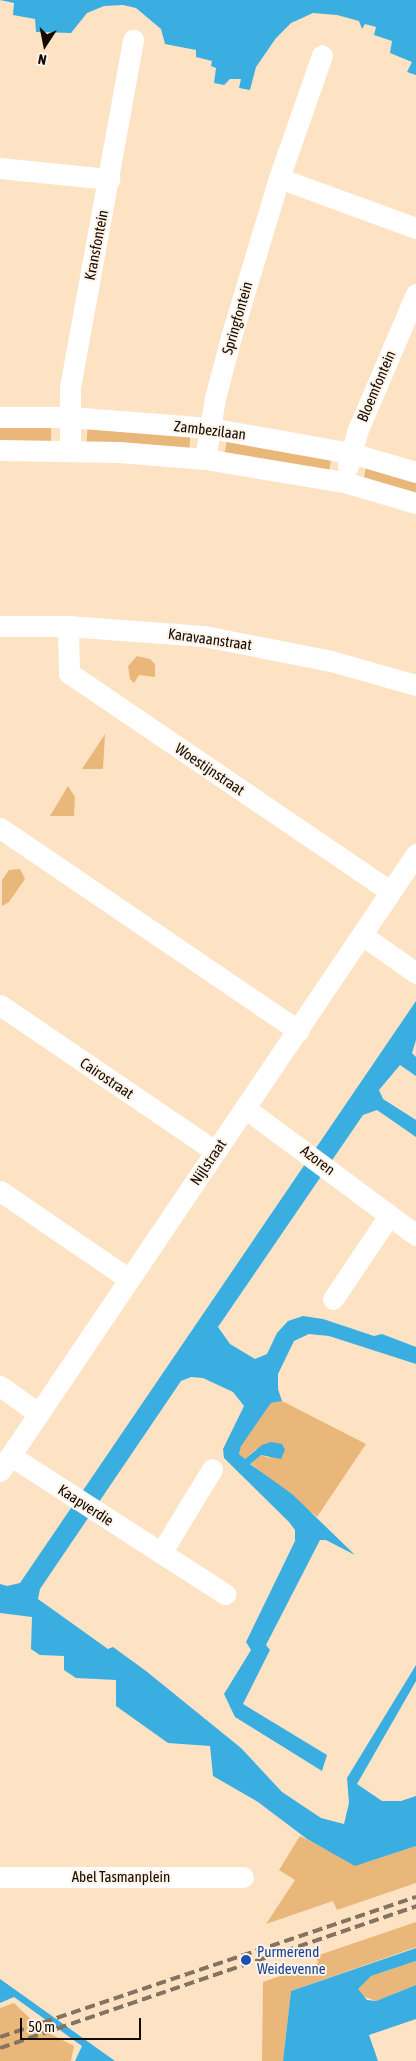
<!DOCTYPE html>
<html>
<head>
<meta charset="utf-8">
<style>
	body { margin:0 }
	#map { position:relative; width:416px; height:2061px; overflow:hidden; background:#fde3c4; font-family:"Asap Condensed",sans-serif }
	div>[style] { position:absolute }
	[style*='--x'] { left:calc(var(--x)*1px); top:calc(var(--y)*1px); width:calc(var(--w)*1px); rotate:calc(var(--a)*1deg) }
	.green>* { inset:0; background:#eab77a; transform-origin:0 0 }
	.water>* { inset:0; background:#3aaee1 }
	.minor>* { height:21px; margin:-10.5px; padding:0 10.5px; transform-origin:10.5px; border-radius:10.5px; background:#fff }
	.rail>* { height:4px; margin-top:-2px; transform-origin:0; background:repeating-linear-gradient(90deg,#847360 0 10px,transparent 0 15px) }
	.dots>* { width:14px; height:14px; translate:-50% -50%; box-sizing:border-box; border:2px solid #fef3e7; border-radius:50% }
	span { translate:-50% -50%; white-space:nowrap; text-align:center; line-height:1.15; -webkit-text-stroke:4px #fef3e7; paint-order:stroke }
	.street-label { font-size:15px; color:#130b03 }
	.transit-label { font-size:15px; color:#164399 }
	.left { translate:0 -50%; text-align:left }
	.north { position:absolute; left:20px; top:20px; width:50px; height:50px; -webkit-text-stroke:4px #fef3e7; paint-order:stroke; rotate:191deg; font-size:14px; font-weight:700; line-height:20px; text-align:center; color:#130b03 }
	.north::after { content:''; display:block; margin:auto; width:18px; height:22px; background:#130b03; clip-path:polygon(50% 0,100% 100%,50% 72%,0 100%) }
	.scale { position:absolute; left:20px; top:2018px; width:121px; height:22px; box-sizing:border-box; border:2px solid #130b03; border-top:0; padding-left:6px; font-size:15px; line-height:18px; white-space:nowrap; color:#130b03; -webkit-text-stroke:4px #fef3e7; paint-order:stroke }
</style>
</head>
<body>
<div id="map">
	<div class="green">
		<div style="left:0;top:422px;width:51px;height:24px"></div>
		<div style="left:88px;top:422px;width:103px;height:24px;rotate:4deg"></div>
		<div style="left:228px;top:434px;width:106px;height:23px;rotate:10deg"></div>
		<div style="clip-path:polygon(367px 461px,416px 475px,416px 498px,363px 483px)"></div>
		<div style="clip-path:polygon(137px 656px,150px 659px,155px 664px,155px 677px,139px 675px,134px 683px,130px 679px,128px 666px)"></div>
		<div style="clip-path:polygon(105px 734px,103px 769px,82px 769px)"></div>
		<div style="clip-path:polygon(68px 786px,75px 797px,74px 816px,50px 816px)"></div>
		<div style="clip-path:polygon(20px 869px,25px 879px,9px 902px,2px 906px,2px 880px,9px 870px)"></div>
		<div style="clip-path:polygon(282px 1401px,366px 1444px,317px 1517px,250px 1463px,261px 1455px,272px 1459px,256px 1449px,245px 1459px,239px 1454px,241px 1445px,271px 1403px)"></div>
		<div style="clip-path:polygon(300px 1836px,327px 1850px,364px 1863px,416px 1846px,416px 1883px,337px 1910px,333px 1901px,266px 1924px,295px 1880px,279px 1870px)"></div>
		<div style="clip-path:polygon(416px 1922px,416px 1947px,291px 1991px,283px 2061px,262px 2061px,263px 1982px,318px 1963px,316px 1956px)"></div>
		<div style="clip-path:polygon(416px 1961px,416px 1985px,376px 2001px,360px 1995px,358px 1989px,361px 1983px,371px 1976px)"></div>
		<div style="clip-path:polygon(14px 2003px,41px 2029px,74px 2046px,71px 2061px,0 2061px,0 2008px)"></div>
	</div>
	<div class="water">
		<div style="clip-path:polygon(0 0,416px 0,416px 75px,407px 72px,412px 62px,390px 53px,392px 41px,374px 35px,376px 27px,365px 24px,362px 29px,359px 21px,337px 15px,313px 13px,291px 23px,276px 38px,256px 67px,250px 90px,239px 88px,241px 79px,230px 79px,224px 85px,214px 83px,216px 68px,211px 66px,212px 61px,196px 57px,196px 50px,165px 44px,161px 29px,136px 8px,123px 5px,104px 6px,87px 13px,71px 33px,36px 32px,35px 19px,13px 15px,14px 3px)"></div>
		<div style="clip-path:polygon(416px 1001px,416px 1040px,412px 1053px,416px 1057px,416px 1076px,400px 1065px,379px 1090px,383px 1099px,416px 1120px,416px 1137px,377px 1110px,363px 1115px,218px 1327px,230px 1344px,255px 1359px,267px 1354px,277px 1333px,288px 1321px,303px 1316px,323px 1319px,374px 1336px,382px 1334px,416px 1347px,416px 1364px,329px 1336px,309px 1334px,294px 1341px,278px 1374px,278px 1389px,282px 1401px,271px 1403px,241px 1446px,239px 1454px,245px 1459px,262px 1445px,271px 1442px,282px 1444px,285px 1450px,281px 1459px,261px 1455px,250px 1464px,292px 1494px,355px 1555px,326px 1540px,320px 1540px,266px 1645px,270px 1650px,243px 1704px,327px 1755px,322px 1771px,235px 1717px,224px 1694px,251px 1650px,246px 1642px,295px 1541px,295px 1530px,289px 1522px,224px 1458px,223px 1449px,244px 1406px,233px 1392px,203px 1378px,191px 1377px,181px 1381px,40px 1589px,38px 1599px,108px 1649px,113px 1647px,146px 1671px,241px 1748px,282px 1792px,321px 1818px,344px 1824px,349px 1803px,347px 1778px,416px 1665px,416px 1681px,357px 1784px,382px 1801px,401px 1801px,416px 1796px,416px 1846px,355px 1866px,307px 1839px,258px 1802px,213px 1776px,210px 1746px,168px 1743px,116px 1706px,116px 1680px,76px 1678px,64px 1670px,64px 1656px,40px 1655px,31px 1649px,32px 1617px,0 1613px,0 1584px,7px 1586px,20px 1583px)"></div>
		<div style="clip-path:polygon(416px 1948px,416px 1961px,371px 1976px,358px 1989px,367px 2000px,376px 2001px,416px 1985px,416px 2019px,369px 2035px,378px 2061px,283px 2061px,291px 1991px)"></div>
		<div style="clip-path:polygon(0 1979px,17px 1991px,115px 2061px,75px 2061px,82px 2046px,14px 1997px,0 2003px)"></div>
	</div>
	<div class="minor">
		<div style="--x:0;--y:168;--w:110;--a:5.8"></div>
		<div style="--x:279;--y:178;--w:146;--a:20.1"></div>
		<div style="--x:0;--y:417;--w:70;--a:0"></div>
		<div style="--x:70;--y:417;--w:140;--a:4.5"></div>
		<div style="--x:210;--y:428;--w:143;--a:10.1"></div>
		<div style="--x:351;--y:453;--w:68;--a:16.3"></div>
		<div style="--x:0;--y:450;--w:119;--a:1"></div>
		<div style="--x:119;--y:452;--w:86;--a:4.7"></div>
		<div style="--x:205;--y:459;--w:141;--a:9.4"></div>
		<div style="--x:344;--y:482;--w:75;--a:16.3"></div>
		<div style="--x:70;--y:451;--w:64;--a:-90"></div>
		<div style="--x:70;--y:387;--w:353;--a:-79.7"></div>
		<div style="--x:205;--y:459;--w:62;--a:-80.7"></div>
		<div style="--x:215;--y:398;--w:63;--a:-75.3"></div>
		<div style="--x:231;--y:337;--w:166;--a:-73.2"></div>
		<div style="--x:279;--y:178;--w:130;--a:-70.7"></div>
		<div style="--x:348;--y:466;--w:35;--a:-75"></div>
		<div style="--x:357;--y:432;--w:150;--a:-66.9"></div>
		<div style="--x:0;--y:626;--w:68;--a:0"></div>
		<div style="--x:68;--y:626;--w:136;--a:4.2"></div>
		<div style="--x:204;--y:636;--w:129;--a:11.1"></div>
		<div style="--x:331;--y:661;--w:88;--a:15.8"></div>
		<div style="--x:68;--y:626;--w:47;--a:88.8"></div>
		<div style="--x:69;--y:673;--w:388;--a:34.2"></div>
		<div style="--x:0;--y:828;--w:361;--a:34.2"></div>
		<div style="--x:362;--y:935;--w:66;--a:35.1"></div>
		<div style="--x:0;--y:1005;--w:260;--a:34.2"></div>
		<div style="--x:245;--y:1108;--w:213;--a:36.6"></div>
		<div style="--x:0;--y:1191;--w:156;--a:34.3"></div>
		<div style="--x:333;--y:1299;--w:99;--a:-56.1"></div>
		<div style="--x:0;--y:1386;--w:47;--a:35.4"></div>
		<div style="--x:11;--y:1456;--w:255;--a:32.8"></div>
		<div style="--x:0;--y:1471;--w:744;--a:-56.01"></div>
		<div style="--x:161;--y:1553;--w:98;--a:-58.7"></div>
		<div style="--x:0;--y:1877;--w:243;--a:0"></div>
	</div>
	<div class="rail">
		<div style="--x:0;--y:2037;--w:439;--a:-18.6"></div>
		<div style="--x:0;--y:2048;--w:440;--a:-18.8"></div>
	</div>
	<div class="dots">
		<div style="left:246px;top:1960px;background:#1a4fb4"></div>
	</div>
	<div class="street-label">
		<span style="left:96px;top:245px;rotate:-79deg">Kransfontein</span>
		<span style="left:237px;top:318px;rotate:-74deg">Springfontein</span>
		<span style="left:376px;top:386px;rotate:-67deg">Bloemfontein</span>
		<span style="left:210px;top:430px;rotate:7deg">Zambezilaan</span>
		<span style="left:210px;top:639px;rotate:8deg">Karavaanstraat</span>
		<span style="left:210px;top:769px;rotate:34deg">Woestijnstraat</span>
		<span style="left:107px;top:1078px;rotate:34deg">Cairostraat</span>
		<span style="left:318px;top:1160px;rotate:37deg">Azoren</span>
		<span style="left:208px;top:1162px;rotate:-56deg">Nijlstraat</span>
		<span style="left:86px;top:1505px;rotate:33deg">Kaapverdie</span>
		<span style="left:121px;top:1877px">Abel Tasmanplein</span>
	</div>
	<div class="transit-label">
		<span class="left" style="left:257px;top:1960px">Purmerend<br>Weidevenne</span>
	</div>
	<div class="north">N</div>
	<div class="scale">50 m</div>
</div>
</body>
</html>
